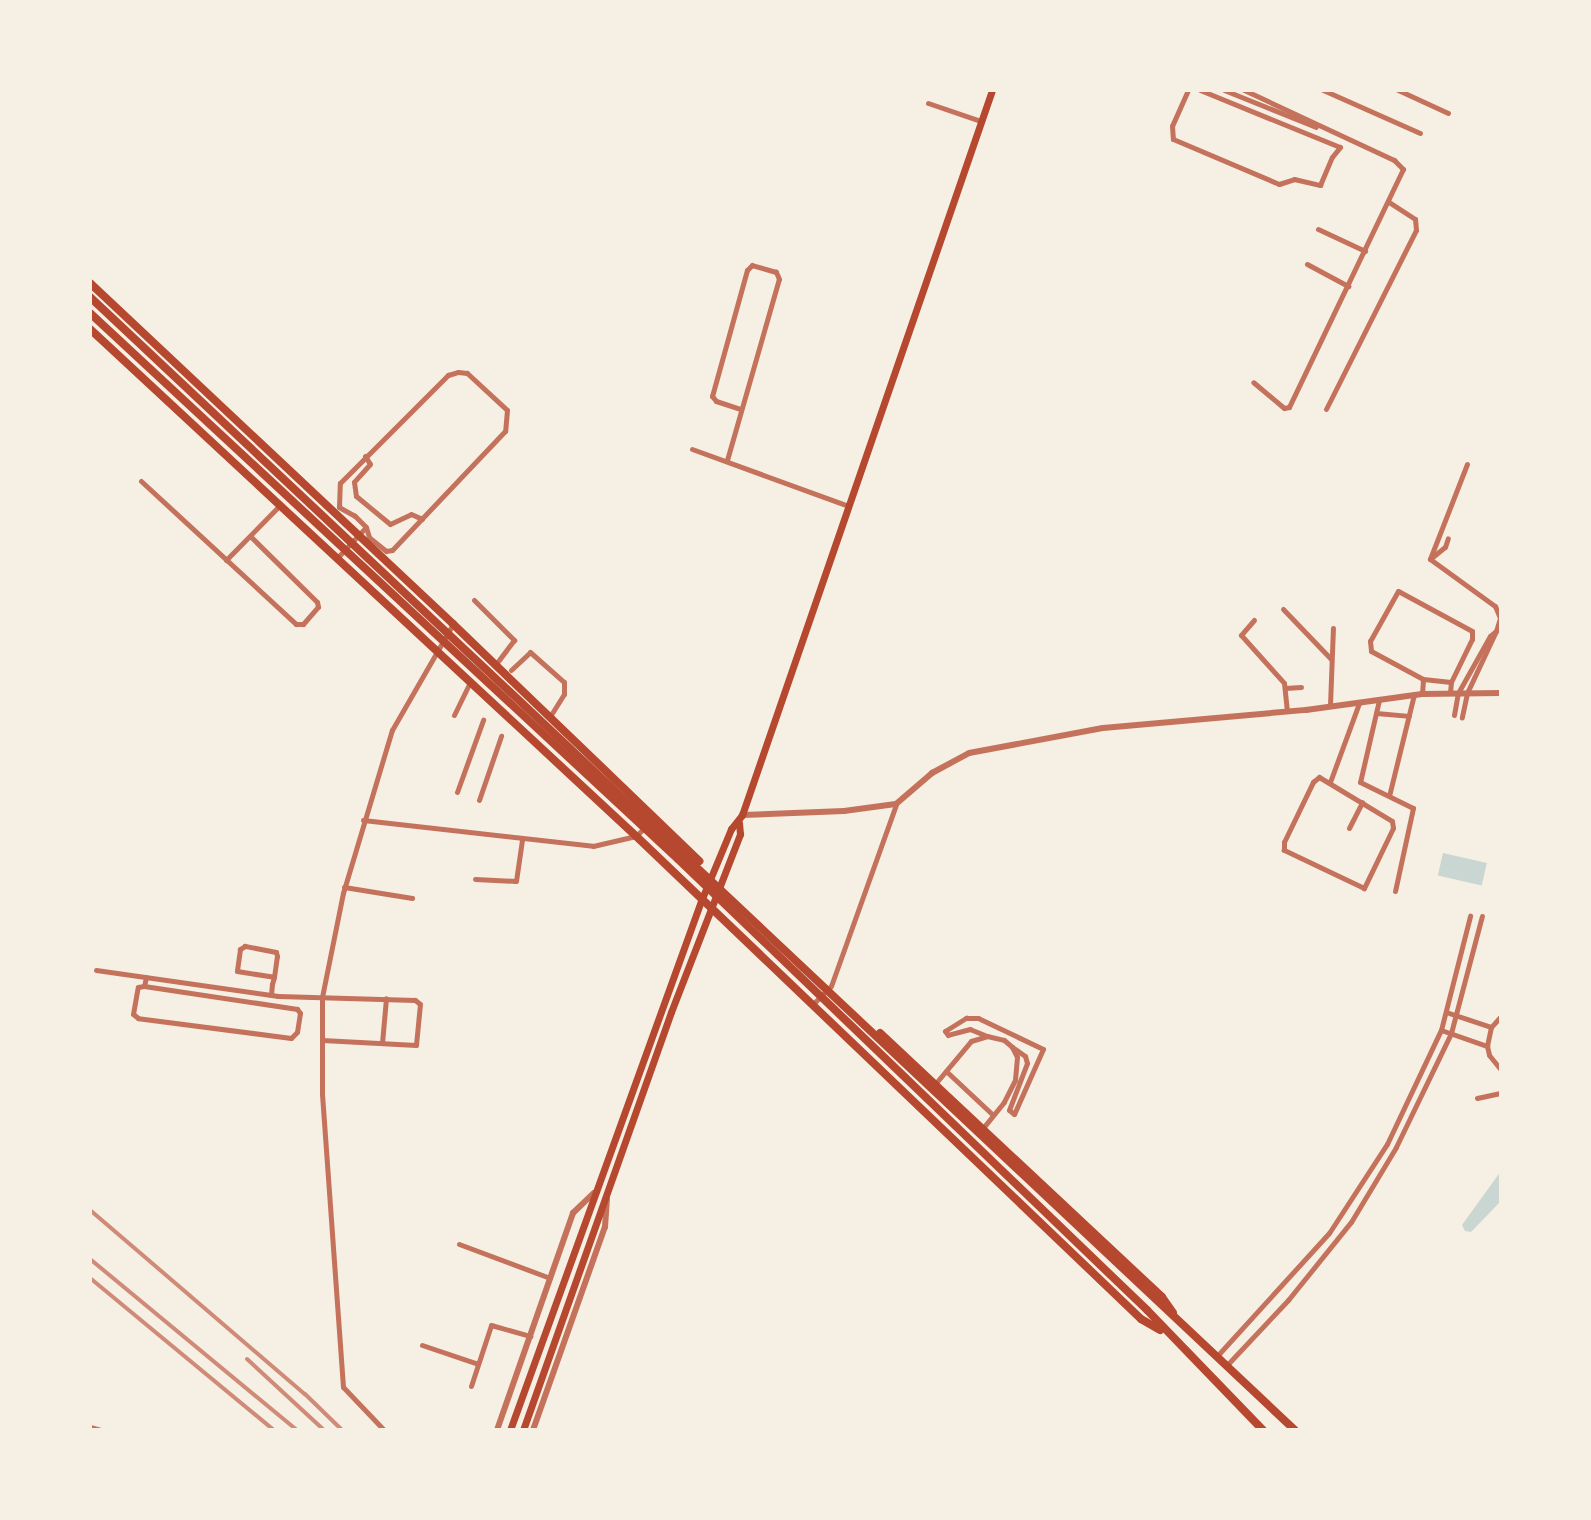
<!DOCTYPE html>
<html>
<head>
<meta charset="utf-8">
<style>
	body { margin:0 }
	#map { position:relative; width:1591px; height:1520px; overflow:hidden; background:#f6efe4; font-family:Jost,sans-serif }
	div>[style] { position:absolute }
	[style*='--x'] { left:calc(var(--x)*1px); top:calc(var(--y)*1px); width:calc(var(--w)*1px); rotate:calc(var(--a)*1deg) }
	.water>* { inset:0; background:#c9d6d2; transform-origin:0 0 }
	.minor>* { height:5px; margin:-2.5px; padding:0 2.5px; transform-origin:2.5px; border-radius:2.5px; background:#c5725c }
	.tertiary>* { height:6px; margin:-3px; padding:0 3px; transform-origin:3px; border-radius:3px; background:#c5725c }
	.secondary>* { height:7px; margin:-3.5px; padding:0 3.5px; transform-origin:3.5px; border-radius:3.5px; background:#b5482f }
	.primary>* { height:8px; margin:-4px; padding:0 4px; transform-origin:4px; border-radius:4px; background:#b5482f }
	.rail>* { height:4px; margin:-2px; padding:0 2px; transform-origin:2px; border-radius:2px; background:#cf8b77 }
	span { translate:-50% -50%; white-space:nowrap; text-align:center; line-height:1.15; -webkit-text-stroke:6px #f6efe4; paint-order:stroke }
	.frame { position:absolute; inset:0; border:92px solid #f6efe4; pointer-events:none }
</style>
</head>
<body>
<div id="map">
	<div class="water">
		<div style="left:1443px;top:853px;width:45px;height:23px;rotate:13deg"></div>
		<div style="clip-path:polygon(1501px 1171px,1501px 1201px,1471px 1232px,1465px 1231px,1462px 1225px)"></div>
	</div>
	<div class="minor">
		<div style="--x:1188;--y:90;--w:39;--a:114"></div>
		<div style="--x:1172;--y:126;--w:13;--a:86"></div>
		<div style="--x:1173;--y:139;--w:115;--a:23"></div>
		<div style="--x:1279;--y:184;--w:16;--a:-18"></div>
		<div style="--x:1294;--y:179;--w:27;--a:13"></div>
		<div style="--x:1320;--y:185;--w:30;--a:-67"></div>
		<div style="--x:1332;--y:157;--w:13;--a:-51"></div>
		<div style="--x:1200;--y:90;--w:151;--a:22.2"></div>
		<div style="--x:1224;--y:90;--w:99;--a:21.9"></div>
		<div style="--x:1244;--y:90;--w:166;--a:25"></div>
		<div style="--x:1394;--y:160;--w:13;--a:45"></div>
		<div style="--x:1403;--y:169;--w:264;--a:115.6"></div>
		<div style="--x:1289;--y:407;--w:5;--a:169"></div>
		<div style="--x:1284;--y:408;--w:40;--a:-140"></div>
		<div style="--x:1323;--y:90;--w:106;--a:23.9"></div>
		<div style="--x:1398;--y:90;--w:55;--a:24.7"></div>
		<div style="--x:928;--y:103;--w:56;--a:18.8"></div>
		<div style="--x:1318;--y:229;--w:52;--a:25.1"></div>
		<div style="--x:1307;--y:264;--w:47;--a:28.2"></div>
		<div style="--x:458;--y:372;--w:9;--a:6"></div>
		<div style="--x:467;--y:373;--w:54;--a:42.8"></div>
		<div style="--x:507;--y:410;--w:21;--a:95"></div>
		<div style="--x:505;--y:431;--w:164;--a:133.5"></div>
		<div style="--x:392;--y:550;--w:6;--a:171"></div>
		<div style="--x:386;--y:551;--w:22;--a:-141"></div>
		<div style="--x:369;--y:537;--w:10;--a:-107"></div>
		<div style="--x:366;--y:527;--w:16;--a:-135"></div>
		<div style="--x:355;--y:516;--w:18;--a:-151"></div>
		<div style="--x:339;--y:507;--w:24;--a:-88"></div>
		<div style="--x:340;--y:483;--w:153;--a:-45"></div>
		<div style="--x:448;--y:375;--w:10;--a:-17"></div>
		<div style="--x:1326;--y:409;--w:200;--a:-63.3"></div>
		<div style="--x:1416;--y:230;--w:11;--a:-95"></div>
		<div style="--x:1415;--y:219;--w:31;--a:-147"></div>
		<div style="--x:692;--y:449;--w:167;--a:20"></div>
		<div style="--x:365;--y:456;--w:9;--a:58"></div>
		<div style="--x:370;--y:464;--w:24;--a:132"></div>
		<div style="--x:354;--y:482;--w:14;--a:82"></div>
		<div style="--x:356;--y:496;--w:44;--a:39.5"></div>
		<div style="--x:390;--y:524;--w:23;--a:-25"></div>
		<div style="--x:411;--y:514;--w:12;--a:24"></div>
		<div style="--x:727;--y:460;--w:188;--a:-74"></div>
		<div style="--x:779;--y:279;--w:8;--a:-113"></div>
		<div style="--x:776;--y:272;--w:25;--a:-164"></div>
		<div style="--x:752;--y:265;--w:7;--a:135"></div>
		<div style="--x:747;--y:270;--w:131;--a:105.5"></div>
		<div style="--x:712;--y:396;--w:6;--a:51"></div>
		<div style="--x:716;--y:401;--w:26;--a:18"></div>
		<div style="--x:1467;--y:464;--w:102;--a:111.3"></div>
		<div style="--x:1430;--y:559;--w:80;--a:35.9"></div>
		<div style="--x:1495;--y:606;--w:13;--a:67"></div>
		<div style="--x:1500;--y:618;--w:14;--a:107"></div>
		<div style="--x:141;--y:481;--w:211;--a:42.7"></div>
		<div style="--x:296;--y:624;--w:7;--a:0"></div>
		<div style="--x:303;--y:624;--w:23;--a:-49"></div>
		<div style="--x:318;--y:607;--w:5;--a:-101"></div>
		<div style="--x:317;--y:602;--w:94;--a:-135.4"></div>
		<div style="--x:337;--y:558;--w:42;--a:-46.9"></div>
		<div style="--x:1430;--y:559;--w:19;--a:-39"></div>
		<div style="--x:1445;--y:547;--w:9;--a:-72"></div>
		<div style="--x:226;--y:560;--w:77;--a:-45.5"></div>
		<div style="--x:474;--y:600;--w:57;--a:45"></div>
		<div style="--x:514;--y:640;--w:30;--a:127"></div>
		<div style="--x:1283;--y:609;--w:69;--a:46.2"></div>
		<div style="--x:1254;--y:620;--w:20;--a:131"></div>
		<div style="--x:1241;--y:635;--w:64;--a:48.1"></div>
		<div style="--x:1284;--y:683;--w:28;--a:84"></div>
		<div style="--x:511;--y:670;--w:26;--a:-43"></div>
		<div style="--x:530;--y:652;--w:45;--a:41.4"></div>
		<div style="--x:564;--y:682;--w:12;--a:90"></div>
		<div style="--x:564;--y:694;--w:26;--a:122"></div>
		<div style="--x:1285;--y:688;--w:16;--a:-4"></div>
		<div style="--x:1450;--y:693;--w:11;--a:-85"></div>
		<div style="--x:1451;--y:682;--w:48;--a:-64"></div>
		<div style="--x:1472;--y:639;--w:8;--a:-90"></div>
		<div style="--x:1472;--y:631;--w:84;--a:-151.6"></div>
		<div style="--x:1398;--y:591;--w:57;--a:119.2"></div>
		<div style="--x:1370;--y:641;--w:10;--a:84"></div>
		<div style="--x:1371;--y:651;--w:59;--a:28.3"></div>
		<div style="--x:1423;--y:679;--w:28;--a:6"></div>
		<div style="--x:1422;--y:694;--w:15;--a:-86"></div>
		<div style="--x:1379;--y:700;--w:84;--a:103"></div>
		<div style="--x:1360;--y:782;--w:59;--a:26.1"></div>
		<div style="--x:1413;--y:808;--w:85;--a:102.2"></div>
		<div style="--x:1330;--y:705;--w:77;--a:-87.8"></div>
		<div style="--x:1376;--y:713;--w:33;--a:5"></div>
		<div style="--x:454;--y:715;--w:37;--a:-64"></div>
		<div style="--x:1454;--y:715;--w:22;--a:-80"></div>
		<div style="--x:1458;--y:693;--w:65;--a:-60.7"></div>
		<div style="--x:1490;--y:636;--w:8;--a:-40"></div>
		<div style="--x:1496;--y:631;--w:68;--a:115.1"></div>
		<div style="--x:1467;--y:693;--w:25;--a:102"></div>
		<div style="--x:1319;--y:777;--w:85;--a:31.1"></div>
		<div style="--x:1392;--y:821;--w:7;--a:82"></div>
		<div style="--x:1393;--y:828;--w:67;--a:115.8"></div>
		<div style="--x:1364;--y:888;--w:89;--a:-154.6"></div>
		<div style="--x:1284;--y:850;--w:8;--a:-90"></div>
		<div style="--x:1284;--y:842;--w:67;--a:-64.2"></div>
		<div style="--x:1313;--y:782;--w:8;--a:-40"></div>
		<div style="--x:1330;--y:782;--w:84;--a:-69.8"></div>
		<div style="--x:457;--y:792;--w:77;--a:-70.1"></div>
		<div style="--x:1389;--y:796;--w:105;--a:-76.2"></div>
		<div style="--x:479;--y:800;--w:68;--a:-71"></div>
		<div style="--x:363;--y:820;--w:231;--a:6.4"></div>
		<div style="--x:593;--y:846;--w:44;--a:-13.1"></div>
		<div style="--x:636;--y:836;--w:11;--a:-45"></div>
		<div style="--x:1349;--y:828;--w:29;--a:-63"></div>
		<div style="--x:475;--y:879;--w:41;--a:2.8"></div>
		<div style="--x:516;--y:881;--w:41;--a:-81.7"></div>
		<div style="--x:344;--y:887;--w:69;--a:9.2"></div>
		<div style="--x:96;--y:970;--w:184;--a:8.1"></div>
		<div style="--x:278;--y:996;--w:137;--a:1.7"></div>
		<div style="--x:415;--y:1000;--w:6;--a:39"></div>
		<div style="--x:420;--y:1004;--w:41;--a:95.6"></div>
		<div style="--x:416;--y:1045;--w:94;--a:-177"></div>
		<div style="--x:144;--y:986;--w:155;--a:8.5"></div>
		<div style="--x:297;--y:1009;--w:5;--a:53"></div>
		<div style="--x:300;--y:1013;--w:19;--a:99"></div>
		<div style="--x:297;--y:1032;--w:8;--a:135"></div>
		<div style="--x:291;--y:1038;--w:154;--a:-172.6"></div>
		<div style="--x:138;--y:1018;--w:6;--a:-141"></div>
		<div style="--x:133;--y:1014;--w:27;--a:-80"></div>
		<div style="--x:138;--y:987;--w:6;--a:-9"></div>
		<div style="--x:144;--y:986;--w:9;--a:-77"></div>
		<div style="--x:271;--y:995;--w:11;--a:-85"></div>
		<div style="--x:272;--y:984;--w:7;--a:-74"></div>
		<div style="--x:274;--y:977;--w:21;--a:-82"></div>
		<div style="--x:277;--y:956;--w:4;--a:-104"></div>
		<div style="--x:276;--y:952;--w:32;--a:-169"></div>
		<div style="--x:245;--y:946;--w:6;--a:149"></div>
		<div style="--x:240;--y:949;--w:22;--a:98"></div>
		<div style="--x:237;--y:971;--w:37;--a:9"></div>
		<div style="--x:813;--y:1004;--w:25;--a:-45"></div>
		<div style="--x:831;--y:986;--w:193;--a:-70.3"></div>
		<div style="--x:1446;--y:1012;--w:47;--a:18.4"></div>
		<div style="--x:1501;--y:1016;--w:15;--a:132"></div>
		<div style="--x:1491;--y:1027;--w:19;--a:102"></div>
		<div style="--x:1487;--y:1046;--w:9;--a:77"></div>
		<div style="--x:1489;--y:1055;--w:19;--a:51"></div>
		<div style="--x:1441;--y:1030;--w:49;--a:19.2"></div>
		<div style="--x:987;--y:1036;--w:18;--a:-158"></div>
		<div style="--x:970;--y:1029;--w:23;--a:165"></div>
		<div style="--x:948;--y:1035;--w:5;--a:-127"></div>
		<div style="--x:945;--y:1031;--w:25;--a:-32"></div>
		<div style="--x:966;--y:1018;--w:12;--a:0"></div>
		<div style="--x:978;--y:1018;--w:72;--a:25.5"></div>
		<div style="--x:1043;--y:1049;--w:71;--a:114"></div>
		<div style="--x:1014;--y:1114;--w:6;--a:-141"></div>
		<div style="--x:1009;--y:1110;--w:50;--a:-69"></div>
		<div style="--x:1027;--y:1063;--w:7;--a:-106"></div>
		<div style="--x:1025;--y:1056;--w:16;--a:-145"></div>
		<div style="--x:382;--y:1043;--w:45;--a:-84.9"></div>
		<div style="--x:946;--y:1071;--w:64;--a:43.1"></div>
		<div style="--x:935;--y:1084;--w:56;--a:-50.1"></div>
		<div style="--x:971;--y:1041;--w:17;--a:-17"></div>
		<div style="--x:987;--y:1036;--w:17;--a:13"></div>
		<div style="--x:1004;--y:1040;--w:11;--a:41"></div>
		<div style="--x:1012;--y:1047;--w:11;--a:63"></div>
		<div style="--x:1017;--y:1057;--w:23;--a:95"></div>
		<div style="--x:1015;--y:1080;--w:25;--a:117"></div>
		<div style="--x:1004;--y:1102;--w:33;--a:129"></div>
		<div style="--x:1477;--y:1098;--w:25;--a:-12"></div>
		<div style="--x:459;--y:1244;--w:97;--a:20.5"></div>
		<div style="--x:422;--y:1345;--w:59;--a:18.7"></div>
		<div style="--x:1217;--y:1356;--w:166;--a:-47.7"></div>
		<div style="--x:1329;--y:1233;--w:106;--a:-56.9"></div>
		<div style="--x:1387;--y:1144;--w:126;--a:-64.7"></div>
		<div style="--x:1441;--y:1030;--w:118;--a:-75.7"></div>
		<div style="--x:1226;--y:1366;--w:91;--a:-46.8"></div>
		<div style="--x:1288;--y:1300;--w:100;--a:-51.1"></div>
		<div style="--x:1351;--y:1222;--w:87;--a:-59"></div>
		<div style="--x:1396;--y:1147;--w:127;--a:-64.2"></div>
		<div style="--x:1451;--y:1033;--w:121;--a:-75.2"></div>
		<div style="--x:471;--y:1386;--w:64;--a:-71.8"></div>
		<div style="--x:491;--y:1325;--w:41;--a:15.8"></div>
		<div style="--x:90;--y:1427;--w:11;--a:15"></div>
		<div style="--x:384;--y:1430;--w:59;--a:-133.6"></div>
		<div style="--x:343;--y:1387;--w:294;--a:-94.1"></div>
		<div style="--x:322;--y:1094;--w:97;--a:-90"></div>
		<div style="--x:322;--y:997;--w:106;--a:-78.6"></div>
		<div style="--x:343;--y:893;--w:170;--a:-73.3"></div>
		<div style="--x:392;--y:730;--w:122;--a:-60.1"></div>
	</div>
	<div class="tertiary">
		<div style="--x:742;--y:815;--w:102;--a:-2.2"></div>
		<div style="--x:844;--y:811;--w:52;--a:-7.7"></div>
		<div style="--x:896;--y:804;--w:48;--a:-40.7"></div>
		<div style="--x:932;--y:773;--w:42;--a:-28.4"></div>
		<div style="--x:969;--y:753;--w:136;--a:-10.6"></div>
		<div style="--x:1103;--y:728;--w:204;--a:-5.1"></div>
		<div style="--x:1306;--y:710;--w:117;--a:-7.9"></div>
		<div style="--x:1422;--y:694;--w:79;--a:-0.7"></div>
		<div style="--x:497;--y:1430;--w:230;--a:-70.7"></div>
		<div style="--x:573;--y:1213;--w:29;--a:-44"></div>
		<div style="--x:533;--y:1430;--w:215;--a:-70.5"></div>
		<div style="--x:605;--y:1227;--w:28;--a:-86"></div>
	</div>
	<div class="secondary">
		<div style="--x:510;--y:1430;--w:562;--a:-70.15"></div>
		<div style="--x:701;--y:901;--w:78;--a:-67.4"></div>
		<div style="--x:731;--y:829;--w:18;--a:-52"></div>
		<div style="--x:742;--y:815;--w:767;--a:-70.97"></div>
		<div style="--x:523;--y:1430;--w:443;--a:-70.5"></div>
		<div style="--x:671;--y:1012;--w:191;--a:-68.8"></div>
		<div style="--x:740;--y:834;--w:11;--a:-95"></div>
	</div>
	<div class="primary">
		<div style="--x:90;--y:283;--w:498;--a:43.2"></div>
		<div style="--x:453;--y:624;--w:342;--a:43.9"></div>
		<div style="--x:90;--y:297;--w:1654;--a:43.24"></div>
		<div style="--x:90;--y:313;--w:802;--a:42.88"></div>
		<div style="--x:678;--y:859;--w:651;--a:43.88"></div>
		<div style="--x:1147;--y:1310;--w:167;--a:46"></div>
		<div style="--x:90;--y:329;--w:745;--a:42.88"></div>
		<div style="--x:636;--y:836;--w:699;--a:43.72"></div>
		<div style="--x:1141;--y:1319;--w:22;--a:30"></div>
		<div style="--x:880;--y:1033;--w:386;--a:43.1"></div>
		<div style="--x:1162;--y:1297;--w:19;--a:55"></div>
	</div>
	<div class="rail">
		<div style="--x:90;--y:1210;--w:283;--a:40.6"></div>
		<div style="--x:305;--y:1394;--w:52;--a:44.2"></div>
		<div style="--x:90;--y:1259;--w:268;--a:39.6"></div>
		<div style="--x:90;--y:1278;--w:239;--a:39.6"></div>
		<div style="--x:247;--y:1359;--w:105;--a:42.7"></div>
	</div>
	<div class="frame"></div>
</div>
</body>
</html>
